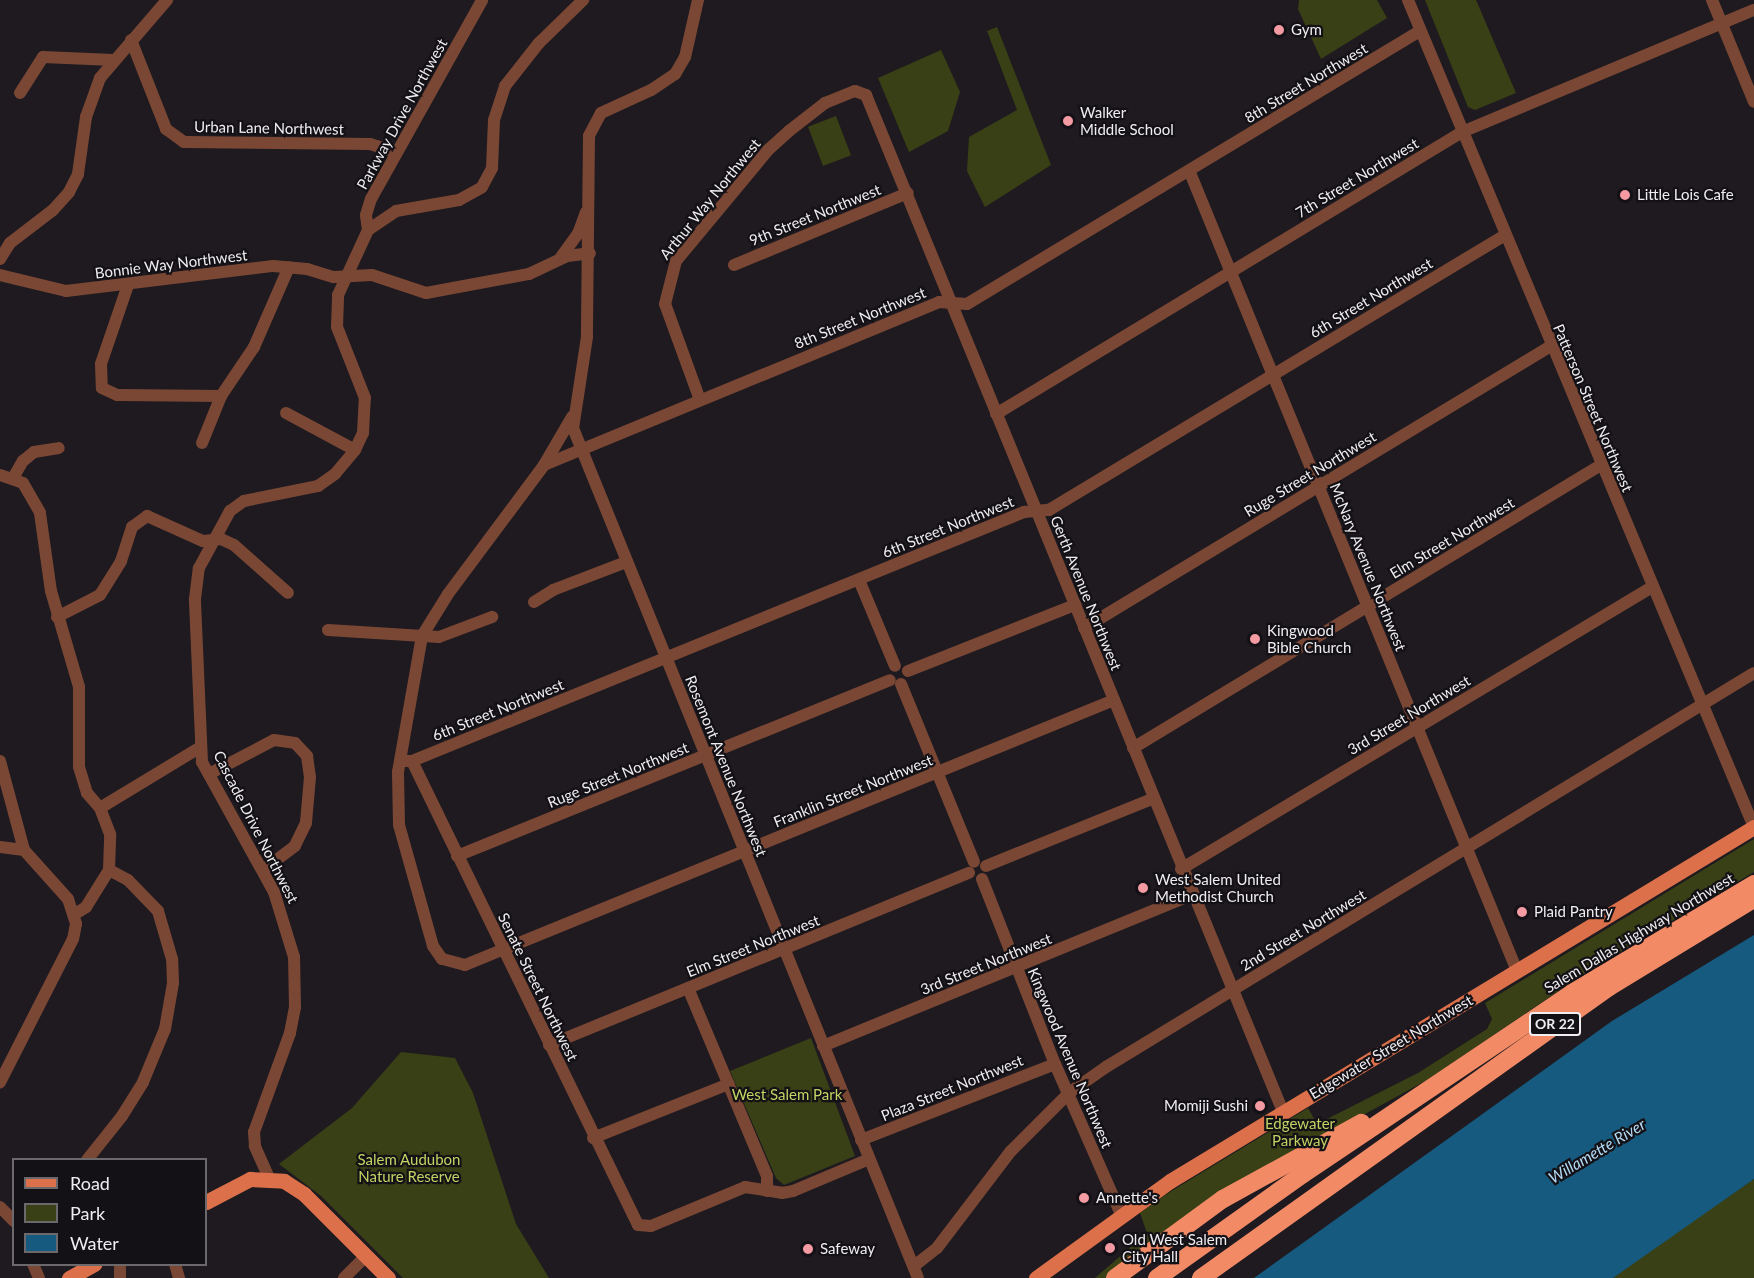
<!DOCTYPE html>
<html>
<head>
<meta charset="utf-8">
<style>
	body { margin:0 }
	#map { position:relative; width:1754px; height:1278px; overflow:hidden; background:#1e1a1f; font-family:Lato,sans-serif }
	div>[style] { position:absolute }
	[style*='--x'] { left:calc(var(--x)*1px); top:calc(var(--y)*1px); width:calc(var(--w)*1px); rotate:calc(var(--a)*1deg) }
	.green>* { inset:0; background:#394015; transform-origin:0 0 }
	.water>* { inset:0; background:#175a7f }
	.minor>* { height:12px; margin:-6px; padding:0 6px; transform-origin:6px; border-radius:6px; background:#7b4735 }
	.major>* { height:15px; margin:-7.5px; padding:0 7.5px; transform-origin:7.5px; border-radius:7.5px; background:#db704a }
	.highway>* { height:18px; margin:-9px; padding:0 9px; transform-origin:9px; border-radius:9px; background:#f28a66 }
	.dots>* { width:16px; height:16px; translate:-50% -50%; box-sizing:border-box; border:3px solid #141116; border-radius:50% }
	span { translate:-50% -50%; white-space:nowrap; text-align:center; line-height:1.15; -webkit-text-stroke:4.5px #141116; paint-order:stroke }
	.shield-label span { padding:2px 4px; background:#141116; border:2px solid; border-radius:4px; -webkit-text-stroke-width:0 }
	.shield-label { font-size:14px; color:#efedf0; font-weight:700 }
	.poi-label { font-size:15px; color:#efedf0 }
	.left { translate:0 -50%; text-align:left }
	.right { translate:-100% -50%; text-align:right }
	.street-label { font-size:15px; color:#efedf0 }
	.park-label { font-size:15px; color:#c2d463 }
	.water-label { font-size:16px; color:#b3daf5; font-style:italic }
	.legend { position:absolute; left:12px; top:1158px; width:195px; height:108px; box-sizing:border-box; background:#141116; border:2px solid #6c696d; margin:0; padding:8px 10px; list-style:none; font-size:18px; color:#efedf0 }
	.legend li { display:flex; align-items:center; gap:12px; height:30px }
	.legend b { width:30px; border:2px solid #6c696d }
</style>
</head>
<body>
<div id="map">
	<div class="green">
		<div style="clip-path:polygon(1299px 0,1377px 0,1387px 18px,1321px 59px,1298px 9px)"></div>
		<div style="clip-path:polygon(1425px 0,1476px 0,1516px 93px,1475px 110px,1468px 107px)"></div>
		<div style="clip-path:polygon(997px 27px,1051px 165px,985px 207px,967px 171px,969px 137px,1017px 110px,987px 31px)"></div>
		<div style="clip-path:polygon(941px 50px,960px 92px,948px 131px,909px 152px,878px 78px)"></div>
		<div style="left:836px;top:116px;width:42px;height:30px;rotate:69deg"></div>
		<div style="clip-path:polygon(1754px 839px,1754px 872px,1585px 973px,1427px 1080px,1281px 1160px,1108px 1278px,1095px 1278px,1147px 1233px,1140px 1213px,1165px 1195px,1308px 1108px,1317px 1124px,1418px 1073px,1487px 1029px,1492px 1019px,1485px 1003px)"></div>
		<div style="clip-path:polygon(811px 1038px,855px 1156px,784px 1185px,776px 1178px,730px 1071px)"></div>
		<div style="clip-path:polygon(401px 1052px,455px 1058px,473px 1093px,516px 1224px,549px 1278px,403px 1278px,321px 1196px,279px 1164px,352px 1108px)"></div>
		<div style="clip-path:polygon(1754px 1179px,1754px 1278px,1613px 1278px,1662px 1242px)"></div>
	</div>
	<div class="water">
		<div style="clip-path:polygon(1754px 935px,1754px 1179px,1613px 1278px,1254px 1278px,1612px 1021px)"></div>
	</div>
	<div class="minor">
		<div style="--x:698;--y:0;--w:58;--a:102.8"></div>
		<div style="--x:685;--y:57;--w:20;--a:120"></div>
		<div style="--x:675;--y:74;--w:29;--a:146"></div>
		<div style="--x:651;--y:90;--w:55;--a:155.3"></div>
		<div style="--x:601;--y:113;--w:26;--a:118"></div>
		<div style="--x:589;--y:136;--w:201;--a:90.6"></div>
		<div style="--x:587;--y:337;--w:92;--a:98.7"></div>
		<div style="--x:573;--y:428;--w:917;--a:67.91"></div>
		<div style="--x:1408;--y:0;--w:896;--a:67.3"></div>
		<div style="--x:1712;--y:0;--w:110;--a:67.6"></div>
		<div style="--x:131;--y:40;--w:96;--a:68.5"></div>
		<div style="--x:166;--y:129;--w:22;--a:36"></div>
		<div style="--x:184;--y:142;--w:186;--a:0.6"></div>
		<div style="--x:370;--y:144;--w:28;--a:17"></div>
		<div style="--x:20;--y:93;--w:43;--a:-57.4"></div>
		<div style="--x:43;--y:57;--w:70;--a:2.5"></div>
		<div style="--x:1191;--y:175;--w:860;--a:67.73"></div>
		<div style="--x:368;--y:230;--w:34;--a:-34"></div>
		<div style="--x:396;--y:211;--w:64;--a:-9.9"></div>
		<div style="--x:459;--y:200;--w:26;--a:-29"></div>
		<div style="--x:482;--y:187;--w:21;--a:-62"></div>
		<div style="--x:492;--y:168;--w:48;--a:-87.6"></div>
		<div style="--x:494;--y:120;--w:36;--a:-72"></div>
		<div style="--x:505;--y:86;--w:55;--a:-51.7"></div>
		<div style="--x:539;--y:43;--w:62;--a:-44.3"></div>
		<div style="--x:561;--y:257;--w:29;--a:-54"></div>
		<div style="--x:578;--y:234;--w:23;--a:-70"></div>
		<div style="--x:0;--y:259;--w:19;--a:-58"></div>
		<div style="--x:10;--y:243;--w:54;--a:-37.5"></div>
		<div style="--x:53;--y:210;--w:24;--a:-48"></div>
		<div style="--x:69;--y:192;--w:20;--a:-63"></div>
		<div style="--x:78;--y:174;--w:58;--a:-82"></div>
		<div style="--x:86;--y:117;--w:41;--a:-70.3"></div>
		<div style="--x:100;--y:78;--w:103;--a:-49.3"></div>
		<div style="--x:734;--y:265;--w:188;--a:-22.5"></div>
		<div style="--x:0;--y:275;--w:68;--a:13.6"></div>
		<div style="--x:66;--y:291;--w:209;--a:-6.9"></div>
		<div style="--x:273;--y:266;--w:34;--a:5"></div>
		<div style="--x:307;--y:269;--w:28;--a:17"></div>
		<div style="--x:334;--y:277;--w:38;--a:-3"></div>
		<div style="--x:372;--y:275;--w:57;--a:18.4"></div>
		<div style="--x:426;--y:293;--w:105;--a:-10.5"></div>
		<div style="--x:529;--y:274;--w:42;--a:-25.3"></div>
		<div style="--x:567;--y:256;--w:23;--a:-7"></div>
		<div style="--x:128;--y:285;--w:83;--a:108.9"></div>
		<div style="--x:101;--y:364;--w:24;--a:88"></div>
		<div style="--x:102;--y:388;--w:17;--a:25"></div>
		<div style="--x:117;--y:395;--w:104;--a:0.6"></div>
		<div style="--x:700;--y:400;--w:102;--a:-110"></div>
		<div style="--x:665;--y:304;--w:44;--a:-75.7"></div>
		<div style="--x:676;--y:261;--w:144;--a:-50.3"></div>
		<div style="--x:768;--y:150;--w:28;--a:-42"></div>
		<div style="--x:789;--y:131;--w:46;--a:-37.9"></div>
		<div style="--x:825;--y:103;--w:32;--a:-22"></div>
		<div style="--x:855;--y:91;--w:12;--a:20"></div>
		<div style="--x:866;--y:95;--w:1099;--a:67.7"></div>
		<div style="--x:286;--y:413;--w:78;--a:28.2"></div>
		<div style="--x:996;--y:414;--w:545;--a:-31.18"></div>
		<div style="--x:1462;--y:132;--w:316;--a:-22.7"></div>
		<div style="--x:202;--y:443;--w:51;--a:-68"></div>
		<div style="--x:221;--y:396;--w:59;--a:-56"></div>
		<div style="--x:254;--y:347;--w:87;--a:-66.4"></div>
		<div style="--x:544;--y:465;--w:56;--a:-59.7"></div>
		<div style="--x:0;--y:475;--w:24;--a:19"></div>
		<div style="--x:23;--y:483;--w:34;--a:60"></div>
		<div style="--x:40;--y:513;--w:79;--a:82"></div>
		<div style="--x:51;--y:591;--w:100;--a:73.7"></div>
		<div style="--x:79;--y:687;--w:80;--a:90"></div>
		<div style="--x:79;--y:767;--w:27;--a:73"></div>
		<div style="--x:87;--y:793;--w:20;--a:49"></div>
		<div style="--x:13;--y:478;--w:20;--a:-60"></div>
		<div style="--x:23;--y:461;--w:14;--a:-39"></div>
		<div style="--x:34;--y:452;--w:25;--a:-9"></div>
		<div style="--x:859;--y:580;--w:93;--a:67.3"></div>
		<div style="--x:534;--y:602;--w:22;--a:-32"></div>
		<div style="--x:553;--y:590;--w:78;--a:-21"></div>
		<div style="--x:57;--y:617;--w:48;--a:-27.1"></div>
		<div style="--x:100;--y:595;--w:40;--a:-58"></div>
		<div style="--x:121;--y:561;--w:36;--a:-72"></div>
		<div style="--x:132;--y:527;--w:19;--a:-36"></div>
		<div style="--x:147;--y:516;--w:61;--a:24.1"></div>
		<div style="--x:203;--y:541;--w:18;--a:-6"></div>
		<div style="--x:221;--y:539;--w:14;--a:25"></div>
		<div style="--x:234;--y:545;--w:72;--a:41.6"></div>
		<div style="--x:1084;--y:628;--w:546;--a:-31.13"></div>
		<div style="--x:328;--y:630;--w:111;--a:3.6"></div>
		<div style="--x:439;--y:637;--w:57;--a:-20.7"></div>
		<div style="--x:908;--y:671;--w:180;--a:-21.6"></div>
		<div style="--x:901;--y:684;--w:192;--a:67.7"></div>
		<div style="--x:1114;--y:700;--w:701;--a:157.79"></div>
		<div style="--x:465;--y:965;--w:24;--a:-165"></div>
		<div style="--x:442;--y:959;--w:16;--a:-125"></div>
		<div style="--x:433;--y:946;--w:126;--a:-105.7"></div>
		<div style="--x:399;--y:825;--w:53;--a:-91.1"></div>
		<div style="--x:398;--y:772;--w:138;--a:-80"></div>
		<div style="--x:422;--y:636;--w:49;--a:-58.2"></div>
		<div style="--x:448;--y:594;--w:161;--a:-53.3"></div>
		<div style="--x:544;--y:465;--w:427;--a:-22.4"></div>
		<div style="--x:939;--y:302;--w:28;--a:4"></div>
		<div style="--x:967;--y:304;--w:529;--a:-31.08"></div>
		<div style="--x:1133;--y:748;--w:547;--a:-31.16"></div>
		<div style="--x:0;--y:761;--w:92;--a:74.9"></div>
		<div style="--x:24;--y:850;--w:66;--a:48.1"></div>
		<div style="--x:68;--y:899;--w:26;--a:72"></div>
		<div style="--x:76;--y:924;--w:15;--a:101"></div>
		<div style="--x:73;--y:939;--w:161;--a:117"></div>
		<div style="--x:400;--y:761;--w:12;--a:0"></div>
		<div style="--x:412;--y:761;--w:661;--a:-22.14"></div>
		<div style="--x:1024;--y:512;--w:25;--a:-5"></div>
		<div style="--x:1049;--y:510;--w:533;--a:-31.09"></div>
		<div style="--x:412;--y:761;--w:516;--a:64.03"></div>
		<div style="--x:638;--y:1225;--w:13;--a:4"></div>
		<div style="--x:651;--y:1226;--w:102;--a:-22.5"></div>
		<div style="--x:745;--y:1187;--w:37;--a:9"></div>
		<div style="--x:782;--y:1193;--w:11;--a:-10"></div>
		<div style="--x:793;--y:1191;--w:82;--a:-22.8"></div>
		<div style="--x:209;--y:774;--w:73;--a:-27.6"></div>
		<div style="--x:274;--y:740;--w:21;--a:8"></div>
		<div style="--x:295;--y:743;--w:18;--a:47"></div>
		<div style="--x:307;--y:756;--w:21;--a:82"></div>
		<div style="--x:310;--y:777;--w:46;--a:95"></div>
		<div style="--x:306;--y:823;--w:25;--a:116"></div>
		<div style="--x:295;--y:846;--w:40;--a:143"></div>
		<div style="--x:0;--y:847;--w:24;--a:7"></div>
		<div style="--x:457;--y:856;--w:467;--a:-22.1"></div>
		<div style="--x:986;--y:866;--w:181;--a:-22"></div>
		<div style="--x:1181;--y:869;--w:549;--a:-30.91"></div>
		<div style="--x:982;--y:879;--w:199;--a:68.5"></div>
		<div style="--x:1055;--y:1064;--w:164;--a:66.3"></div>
		<div style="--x:75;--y:914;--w:13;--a:-32"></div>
		<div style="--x:86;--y:907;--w:44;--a:-58.1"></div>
		<div style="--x:109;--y:870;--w:36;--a:-88"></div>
		<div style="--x:110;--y:834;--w:28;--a:-111"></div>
		<div style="--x:100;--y:808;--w:116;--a:-31.2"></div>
		<div style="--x:688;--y:988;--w:204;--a:67.2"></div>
		<div style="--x:767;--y:1176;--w:15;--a:90"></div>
		<div style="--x:549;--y:1045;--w:454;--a:-22.3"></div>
		<div style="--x:823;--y:1046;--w:399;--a:-22.3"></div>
		<div style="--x:593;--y:1138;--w:146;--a:-21.7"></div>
		<div style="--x:861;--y:1140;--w:208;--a:-21.4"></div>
		<div style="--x:87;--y:1160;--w:56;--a:-51.5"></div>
		<div style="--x:122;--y:1116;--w:40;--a:-58"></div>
		<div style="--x:143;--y:1082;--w:57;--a:-67.5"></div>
		<div style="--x:165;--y:1029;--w:47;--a:-80.1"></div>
		<div style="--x:173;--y:983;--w:24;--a:-92"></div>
		<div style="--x:172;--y:959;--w:50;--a:-106.3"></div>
		<div style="--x:158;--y:911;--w:43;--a:-134.1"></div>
		<div style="--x:128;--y:880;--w:21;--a:-152"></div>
		<div style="--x:269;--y:1178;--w:35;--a:-114"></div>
		<div style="--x:255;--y:1146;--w:14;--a:-94"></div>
		<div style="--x:254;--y:1132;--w:105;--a:-70"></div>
		<div style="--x:290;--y:1033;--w:26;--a:-79"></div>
		<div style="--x:295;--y:1007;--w:50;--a:-91.1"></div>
		<div style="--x:294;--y:957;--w:68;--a:-107.1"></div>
		<div style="--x:274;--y:892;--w:149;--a:-119"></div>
		<div style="--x:202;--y:762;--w:163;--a:-92.5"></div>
		<div style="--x:195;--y:599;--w:31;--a:-83"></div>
		<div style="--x:199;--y:568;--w:65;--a:-61.5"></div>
		<div style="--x:230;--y:511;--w:17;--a:-36"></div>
		<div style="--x:244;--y:501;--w:76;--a:-11.5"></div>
		<div style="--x:318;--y:486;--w:21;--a:-35"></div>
		<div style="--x:335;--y:474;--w:31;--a:-50"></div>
		<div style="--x:355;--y:450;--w:19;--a:-65"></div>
		<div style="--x:363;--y:433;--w:35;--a:-87"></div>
		<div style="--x:365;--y:398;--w:76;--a:-111.5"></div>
		<div style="--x:337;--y:327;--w:32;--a:-88"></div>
		<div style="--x:338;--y:295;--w:72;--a:-65.2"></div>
		<div style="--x:368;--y:230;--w:15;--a:-98"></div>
		<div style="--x:366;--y:215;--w:17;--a:-73"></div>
		<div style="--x:371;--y:199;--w:228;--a:-60.8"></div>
		<div style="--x:0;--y:1207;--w:20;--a:45"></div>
		<div style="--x:33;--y:1264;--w:15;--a:67"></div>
		<div style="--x:120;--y:1264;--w:14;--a:90"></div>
		<div style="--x:175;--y:1264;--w:15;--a:74"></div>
		<div style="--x:914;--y:1266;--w:29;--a:-38"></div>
		<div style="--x:937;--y:1248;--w:122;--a:-52.7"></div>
		<div style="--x:1011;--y:1151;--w:82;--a:-45"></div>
		<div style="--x:1069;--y:1093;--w:45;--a:-35.1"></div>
		<div style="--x:1106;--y:1067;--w:758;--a:-31.3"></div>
		<div style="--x:344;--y:1278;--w:31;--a:-45"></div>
	</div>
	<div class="major">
		<div style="--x:206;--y:1202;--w:50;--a:-27.6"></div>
		<div style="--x:250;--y:1179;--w:34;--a:3"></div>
		<div style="--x:284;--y:1181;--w:24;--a:33"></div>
		<div style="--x:304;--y:1194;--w:119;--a:45"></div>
		<div style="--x:69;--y:1278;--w:29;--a:-29"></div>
		<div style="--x:1036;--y:1278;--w:165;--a:-35.9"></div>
		<div style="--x:1170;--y:1181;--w:683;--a:-31.22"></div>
	</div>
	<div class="highway">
		<div style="--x:1115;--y:1278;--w:134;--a:-36.2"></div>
		<div style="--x:1223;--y:1199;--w:158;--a:-28.8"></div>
		<div style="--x:1157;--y:1278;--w:179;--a:-35.5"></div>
		<div style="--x:1303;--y:1174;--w:324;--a:-33.9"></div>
		<div style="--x:1572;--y:993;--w:212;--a:-30.9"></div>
		<div style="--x:1201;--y:1278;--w:501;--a:-35.5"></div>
		<div style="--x:1609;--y:987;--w:170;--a:-31.3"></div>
	</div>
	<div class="dots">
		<div style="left:1279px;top:30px;background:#f49aa3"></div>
		<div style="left:1068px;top:121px;background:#f49aa3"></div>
		<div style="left:1625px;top:195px;background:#f49aa3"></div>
		<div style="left:1255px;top:639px;background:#f49aa3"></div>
		<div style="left:1143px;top:888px;background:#f49aa3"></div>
		<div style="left:1522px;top:912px;background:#f49aa3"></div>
		<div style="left:1260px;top:1106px;background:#f49aa3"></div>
		<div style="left:1084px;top:1198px;background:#f49aa3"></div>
		<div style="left:1110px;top:1248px;background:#f49aa3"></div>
		<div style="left:808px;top:1249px;background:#f49aa3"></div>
	</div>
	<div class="shield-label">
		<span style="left:1555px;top:1024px">OR 22</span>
	</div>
	<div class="poi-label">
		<span class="left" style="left:1291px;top:30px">Gym</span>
		<span class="left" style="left:1080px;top:121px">Walker<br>Middle School</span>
		<span class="left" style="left:1637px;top:195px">Little Lois Cafe</span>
		<span class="left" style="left:1267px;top:639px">Kingwood<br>Bible Church</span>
		<span class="left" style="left:1155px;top:888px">West Salem United<br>Methodist Church</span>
		<span class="left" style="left:1534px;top:912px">Plaid Pantry</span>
		<span class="right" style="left:1248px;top:1106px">Momiji Sushi</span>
		<span class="left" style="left:1096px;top:1198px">Annette's</span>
		<span class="left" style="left:1122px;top:1248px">Old West Salem<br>City Hall</span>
		<span class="left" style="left:820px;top:1249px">Safeway</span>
	</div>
	<div class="street-label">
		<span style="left:1306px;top:83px;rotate:-31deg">8th Street Northwest</span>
		<span style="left:402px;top:114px;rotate:-61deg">Parkway Drive Northwest</span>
		<span style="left:269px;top:128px;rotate:1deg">Urban Lane Northwest</span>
		<span style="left:1357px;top:178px;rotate:-31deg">7th Street Northwest</span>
		<span style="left:710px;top:199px;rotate:-51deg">Arthur Way Northwest</span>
		<span style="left:815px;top:215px;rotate:-22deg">9th Street Northwest</span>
		<span style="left:171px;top:264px;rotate:-7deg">Bonnie Way Northwest</span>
		<span style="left:1371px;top:298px;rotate:-31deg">6th Street Northwest</span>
		<span style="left:860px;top:318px;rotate:-22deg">8th Street Northwest</span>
		<span style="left:1593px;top:408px;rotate:67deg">Patterson Street Northwest</span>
		<span style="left:1310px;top:474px;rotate:-31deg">Ruge Street Northwest</span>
		<span style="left:948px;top:527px;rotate:-22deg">6th Street Northwest</span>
		<span style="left:1452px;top:538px;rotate:-31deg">Elm Street Northwest</span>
		<span style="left:1368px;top:567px;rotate:68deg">McNary Avenue Northwest</span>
		<span style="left:1086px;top:593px;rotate:68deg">Gerth Avenue Northwest</span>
		<span style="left:498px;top:710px;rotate:-22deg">6th Street Northwest</span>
		<span style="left:1409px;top:715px;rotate:-31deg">3rd Street Northwest</span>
		<span style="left:726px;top:766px;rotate:68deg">Rosemont Avenue Northwest</span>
		<span style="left:618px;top:775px;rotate:-22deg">Ruge Street Northwest</span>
		<span style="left:853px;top:791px;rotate:-22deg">Franklin Street Northwest</span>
		<span style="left:256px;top:827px;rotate:63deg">Cascade Drive Northwest</span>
		<span style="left:1303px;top:930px;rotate:-31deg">2nd Street Northwest</span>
		<span style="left:1639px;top:933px;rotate:-31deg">Salem Dallas Highway Northwest</span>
		<span style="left:753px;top:946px;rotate:-22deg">Elm Street Northwest</span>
		<span style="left:986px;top:964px;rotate:-22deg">3rd Street Northwest</span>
		<span style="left:538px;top:987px;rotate:64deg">Senate Street Northwest</span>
		<span style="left:1391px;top:1047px;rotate:-31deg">Edgewater Street Northwest</span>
		<span style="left:1070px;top:1058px;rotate:67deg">Kingwood Avenue Northwest</span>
		<span style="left:952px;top:1088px;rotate:-22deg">Plaza Street Northwest</span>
	</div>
	<div class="park-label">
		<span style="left:787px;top:1095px">West Salem Park</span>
		<span style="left:1300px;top:1132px">Edgewater<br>Parkway</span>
		<span style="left:409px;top:1168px">Salem Audubon<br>Nature Reserve</span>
	</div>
	<div class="water-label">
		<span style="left:1597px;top:1151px;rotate:-31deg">Willamette River</span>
	</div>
	<ul class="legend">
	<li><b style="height:8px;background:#db704a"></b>Road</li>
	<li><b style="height:16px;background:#394015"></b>Park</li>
	<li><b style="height:16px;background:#175a7f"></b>Water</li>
	</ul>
</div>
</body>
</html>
